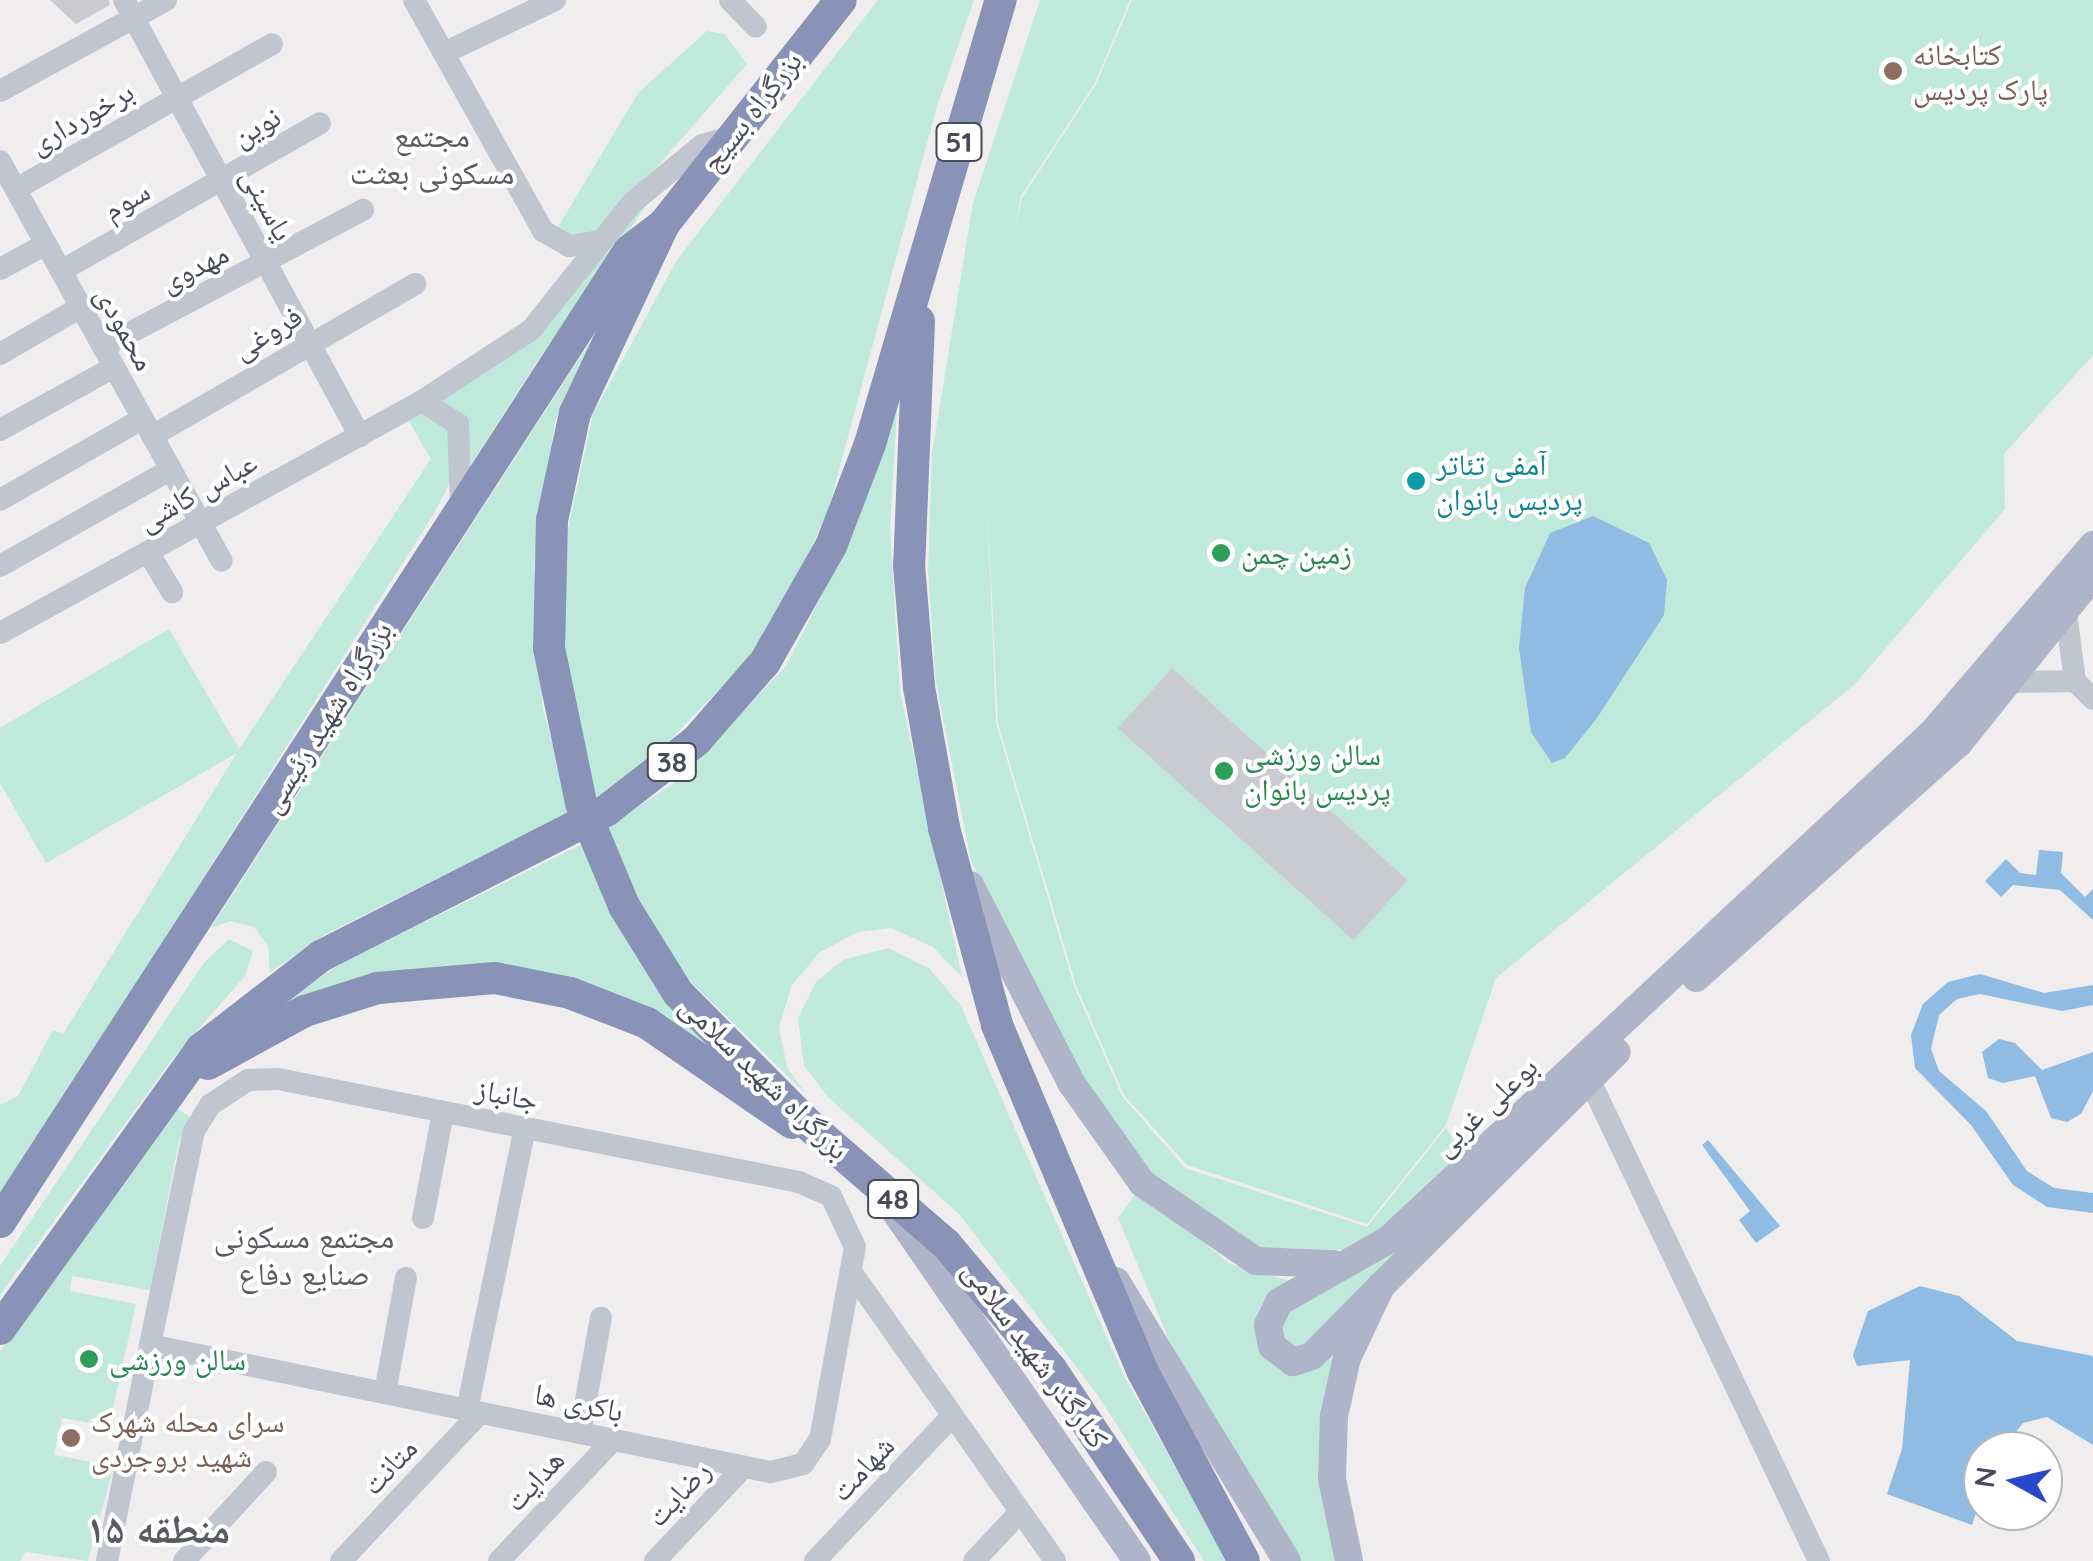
<!DOCTYPE html>
<html>
<head>
<meta charset="utf-8">
<style>
	body { margin:0 }
	#map { position:relative; width:2093px; height:1561px; overflow:hidden; background:#efeded; font-family:Quicksand,"Noto Naskh Arabic",sans-serif }
	div>[style] { position:absolute }
	[style*='--x'] { left:calc(var(--x)*1px); top:calc(var(--y)*1px); width:calc(var(--w)*1px); rotate:calc(var(--a)*1deg) }
	.green>* { inset:0; background:#bfe9da }
	.water>* { inset:0; background:#90bbe2 }
	.building>* { inset:0; background:#cacbd1; transform-origin:0 0 }
	.minor>* { height:22px; margin:-11px; padding:0 11px; transform-origin:11px; border-radius:11px; background:#c1c5d0 }
	.major>* { height:28px; margin:-14px; padding:0 14px; transform-origin:14px; border-radius:14px; background:#afb5c9 }
	.highway>* { height:32px; margin:-16px; padding:0 16px; transform-origin:16px; border-radius:16px; background:#8993b7 }
	.dots>* { width:28px; height:28px; translate:-50% -50%; box-sizing:border-box; border:5px solid #fff; border-radius:50% }
	span { translate:-50% -50%; white-space:nowrap; text-align:center; line-height:1.15; -webkit-text-stroke:8px #fff; paint-order:stroke }
	.shield-label span { padding:2px 8px; background:#fff; border:2px solid; border-radius:8px; -webkit-text-stroke-width:0 }
	.shield-label { font-size:28px; color:#474b58; font-weight:700 }
	.education-label { font-size:30px; color:#785e54 }
	.left { translate:0 -50%; text-align:left }
	.street-label { font-size:30px; color:#474b58 }
	.culture-label { font-size:30px; color:#0d838f }
	.leisure-label { font-size:30px; color:#27864d }
	.neighbourhood-label { font-size:32px; color:#5a5b61 }
	.district-label { font-size:40px; color:#5a5b61; font-weight:700 }
	.north { position:absolute; left:1963px; top:1431px; width:100px; height:100px; box-sizing:border-box; background:#fff; border:2px solid #b5b7bc; border-radius:50%; rotate:278deg; font-size:28px; font-weight:700; line-height:40px; text-align:center; color:#474b58 }
	.north::after { content:''; display:block; margin:auto; width:35px; height:45px; background:#2b47ca; clip-path:polygon(50% 0,100% 100%,50% 72%,0 100%) }
</style>
</head>
<body>
<div id="map">
	<div class="green">
		<div style="clip-path:polygon(878px 0,974px 0,937px 106px,828px 511px,791px 591px,743px 665px,653px 757px,593px 800px,567px 671px,564px 614px,568px 529px,593px 414px,677px 260px)"></div>
		<div style="clip-path:polygon(1040px 0,1130px 0,1095px 83px,1021px 196px,1015px 229px,1022px 198px,1096px 84px,1132px 0,2093px 0,2093px 355px,2004px 454px,2005px 509px,1855px 684px,1496px 978px,1446px 1125px,1367px 1224px,1187px 1165px,1124px 1095px,1077px 988px,998px 724px,987px 494px,996px 723px,1074px 986px,1122px 1096px,1185px 1168px,1367px 1227px,1446px 1128px,1461px 1152px,1379px 1233px,1347px 1250px,1255px 1247px,1168px 1193px,1112px 1136px,971px 861px,936px 682px,928px 571px,932px 454px,973px 203px)"></div>
		<div style="clip-path:polygon(707px 31px,724px 34px,747px 64px,599px 233px,571px 236px,558px 227px,638px 93px)"></div>
		<div style="clip-path:polygon(655px 193px,538px 360px,471px 464px,470px 445px,438px 398px,529px 340px)"></div>
		<div style="clip-path:polygon(605px 319px,555px 421px,534px 566px,543px 709px,571px 811px,328px 933px,270px 972px,268px 946px,254px 927px,230px 921px,211px 928px)"></div>
		<div style="clip-path:polygon(898px 392px,890px 528px,900px 692px,962px 977px,933px 947px,891px 928px,858px 932px,820px 952px,792px 985px,779px 1027px,787px 1067px,805px 1093px,686px 977px,636px 899px,605px 829px,677px 781px,786px 666px,855px 529px)"></div>
		<div style="clip-path:polygon(428px 413px,452px 429px,451px 481px,432px 517px,0 1198px,0 1105px,18px 1096px,53px 1030px,63px 1034px,237px 753px,46px 863px,0 783px,0 728px,169px 629px,239px 749px,431px 459px,407px 418px)"></div>
		<div style="clip-path:polygon(583px 844px,708px 1046px,527px 975px,267px 1013px,345px 961px)"></div>
		<div style="clip-path:polygon(229px 939px,253px 951px,245px 976px,173px 1058px,0 1295px,0 1266px,204px 963px)"></div>
		<div style="clip-path:polygon(888px 948px,930px 969px,961px 1006px,1123px 1374px,1228px 1561px,1204px 1561px,1097px 1394px,959px 1214px,828px 1097px,804px 1065px,798px 1018px,816px 982px,843px 960px)"></div>
		<div style="clip-path:polygon(177px 1109px,192px 1118px,179px 1141px,150px 1290px,72px 1276px,70px 1291px,136px 1304px,109px 1426px,62px 1418px,54px 1455px,114px 1466px,88px 1561px,26px 1552px,20px 1561px,0 1561px,0 1351px)"></div>
		<div style="clip-path:polygon(1139px 1189px,1230px 1264px,1293px 1282px,1267px 1354px,1349px 1338px,1340px 1561px,1293px 1561px,1191px 1392px,1118px 1218px)"></div>
		<div style="clip-path:polygon(1426px 1219px,1313px 1344px,1288px 1352px,1277px 1320px)"></div>
	</div>
	<div class="water">
		<div style="clip-path:polygon(1593px 516px,1649px 543px,1667px 580px,1664px 615px,1597px 718px,1565px 758px,1552px 763px,1531px 732px,1519px 648px,1525px 588px,1550px 533px)"></div>
		<div style="clip-path:polygon(2039px 850px,2063px 852px,2061px 873px,2085px 897px,2093px 889px,2093px 920px,2060px 890px,2013px 885px,2001px 897px,1985px 881px,2006px 859px,2020px 873px,2036px 875px)"></div>
		<div style="clip-path:polygon(1980px 974px,2044px 993px,2093px 985px,2093px 1005px,2062px 1011px,1980px 994px,1957px 999px,1939px 1015px,1931px 1049px,1939px 1071px,1986px 1111px,2027px 1171px,2054px 1188px,2093px 1193px,2093px 1213px,2047px 1207px,2013px 1185px,1971px 1125px,1915px 1068px,1911px 1035px,1923px 1004px,1948px 982px)"></div>
		<div style="clip-path:polygon(1999px 1039px,2015px 1043px,2042px 1070px,2093px 1052px,2093px 1091px,2081px 1114px,2067px 1122px,2051px 1118px,2035px 1076px,2003px 1083px,1988px 1078px,1982px 1052px)"></div>
		<div style="clip-path:polygon(1708px 1140px,1780px 1226px,1756px 1243px,1739px 1220px,1750px 1211px,1702px 1145px)"></div>
		<div style="clip-path:polygon(1920px 1286px,1959px 1296px,2017px 1341px,2093px 1356px,2093px 1445px,2047px 1417px,2023px 1423px,2001px 1451px,1983px 1451px,1983px 1492px,1972px 1525px,1887px 1494px,1902px 1449px,1910px 1360px,1857px 1366px,1853px 1355px,1868px 1311px)"></div>
	</div>
	<div class="building">
		<div style="clip-path:polygon(50px 0,109px 0,110px 5px,76px 24px)"></div>
		<div style="left:1172px;top:668px;width:317px;height:81px;rotate:42deg"></div>
	</div>
	<div class="minor">
		<div style="--x:124;--y:0;--w:496;--a:61.6"></div>
		<div style="--x:414;--y:0;--w:265;--a:60.8"></div>
		<div style="--x:543;--y:231;--w:30;--a:30"></div>
		<div style="--x:569;--y:246;--w:30;--a:-9"></div>
		<div style="--x:730;--y:0;--w:37;--a:46"></div>
		<div style="--x:444;--y:53;--w:123;--a:-25.5"></div>
		<div style="--x:0;--y:91;--w:189;--a:-28.7"></div>
		<div style="--x:0;--y:161;--w:457;--a:61"></div>
		<div style="--x:16;--y:189;--w:294;--a:-29.5"></div>
		<div style="--x:0;--y:269;--w:52;--a:-28.5"></div>
		<div style="--x:61;--y:271;--w:298;--a:-29.7"></div>
		<div style="--x:103;--y:347;--w:294;--a:-27.8"></div>
		<div style="--x:0;--y:354;--w:94;--a:-30.1"></div>
		<div style="--x:422;--y:401;--w:43;--a:32.6"></div>
		<div style="--x:458;--y:424;--w:78;--a:87.8"></div>
		<div style="--x:0;--y:430;--w:130;--a:-28.9"></div>
		<div style="--x:152;--y:436;--w:304;--a:-30"></div>
		<div style="--x:0;--y:500;--w:163;--a:-29.7"></div>
		<div style="--x:148;--y:552;--w:47;--a:59"></div>
		<div style="--x:0;--y:566;--w:195;--a:-29.5"></div>
		<div style="--x:2066;--y:613;--w:69;--a:82.5"></div>
		<div style="--x:2075;--y:681;--w:25;--a:45"></div>
		<div style="--x:0;--y:633;--w:482;--a:-28.8"></div>
		<div style="--x:422;--y:401;--w:130;--a:-33.1"></div>
		<div style="--x:531;--y:330;--w:162;--a:-51.5"></div>
		<div style="--x:632;--y:203;--w:91;--a:-39.6"></div>
		<div style="--x:702;--y:145;--w:29;--a:-16"></div>
		<div style="--x:2011;--y:682;--w:64;--a:-0.9"></div>
		<div style="--x:1589;--y:1079;--w:534;--a:64.49"></div>
		<div style="--x:423;--y:1218;--w:108;--a:-79.3"></div>
		<div style="--x:855;--y:1277;--w:347;--a:54.8"></div>
		<div style="--x:385;--y:1393;--w:117;--a:-79.7"></div>
		<div style="--x:467;--y:1410;--w:288;--a:-78.4"></div>
		<div style="--x:580;--y:1433;--w:117;--a:-79.7"></div>
		<div style="--x:107;--y:1561;--w:220;--a:-78.7"></div>
		<div style="--x:150;--y:1345;--w:218;--a:-78.4"></div>
		<div style="--x:194;--y:1131;--w:31;--a:-58"></div>
		<div style="--x:210;--y:1105;--w:45;--a:-33.3"></div>
		<div style="--x:248;--y:1080;--w:30;--a:-2"></div>
		<div style="--x:278;--y:1079;--w:531;--a:11.18"></div>
		<div style="--x:799;--y:1182;--w:35;--a:24"></div>
		<div style="--x:831;--y:1196;--w:56;--a:64.8"></div>
		<div style="--x:855;--y:1247;--w:195;--a:100.3"></div>
		<div style="--x:820;--y:1439;--w:30;--a:124"></div>
		<div style="--x:803;--y:1464;--w:34;--a:166"></div>
		<div style="--x:770;--y:1472;--w:633;--a:-168.42"></div>
		<div style="--x:184;--y:1561;--w:121;--a:-47.3"></div>
		<div style="--x:341;--y:1561;--w:203;--a:-46.8"></div>
		<div style="--x:499;--y:1561;--w:166;--a:-46.7"></div>
		<div style="--x:655;--y:1561;--w:129;--a:-46.6"></div>
		<div style="--x:815;--y:1561;--w:199;--a:-46.6"></div>
		<div style="--x:974;--y:1561;--w:67;--a:-46.8"></div>
	</div>
	<div class="major">
		<div style="--x:970;--y:885;--w:224;--a:62.9"></div>
		<div style="--x:1072;--y:1084;--w:121;--a:54.7"></div>
		<div style="--x:1142;--y:1183;--w:138;--a:34.4"></div>
		<div style="--x:1256;--y:1261;--w:77;--a:2.2"></div>
		<div style="--x:1696;--y:978;--w:353;--a:-41.8"></div>
		<div style="--x:1959;--y:743;--w:214;--a:-51.3"></div>
		<div style="--x:883;--y:1194;--w:446;--a:55.3"></div>
		<div style="--x:1116;--y:1281;--w:328;--a:58.6"></div>
		<div style="--x:1381;--y:1286;--w:98;--a:134.6"></div>
		<div style="--x:1312;--y:1356;--w:20;--a:162"></div>
		<div style="--x:1293;--y:1362;--w:26;--a:-143"></div>
		<div style="--x:1272;--y:1346;--w:21;--a:-101"></div>
		<div style="--x:1268;--y:1325;--w:25;--a:-64"></div>
		<div style="--x:1279;--y:1302;--w:125;--a:-29.6"></div>
		<div style="--x:1388;--y:1240;--w:744;--a:-42.98"></div>
		<div style="--x:1932;--y:733;--w:248;--a:-49.4"></div>
		<div style="--x:1349;--y:1561;--w:84;--a:-101.7"></div>
		<div style="--x:1332;--y:1479;--w:63;--a:-88.2"></div>
		<div style="--x:1334;--y:1416;--w:59;--a:-77.4"></div>
		<div style="--x:1347;--y:1358;--w:80;--a:-64.7"></div>
		<div style="--x:1381;--y:1286;--w:332;--a:-44.8"></div>
	</div>
	<div class="highway">
		<div style="--x:664;--y:224;--w:209;--a:115.2"></div>
		<div style="--x:575;--y:413;--w:109;--a:102.1"></div>
		<div style="--x:552;--y:520;--w:128;--a:91.3"></div>
		<div style="--x:549;--y:648;--w:158;--a:78.3"></div>
		<div style="--x:581;--y:803;--w:112;--a:67.3"></div>
		<div style="--x:624;--y:906;--w:102;--a:58.2"></div>
		<div style="--x:678;--y:993;--w:190;--a:45.2"></div>
		<div style="--x:812;--y:1128;--w:177;--a:40.9"></div>
		<div style="--x:946;--y:1244;--w:163;--a:50"></div>
		<div style="--x:1051;--y:1369;--w:231;--a:56.3"></div>
		<div style="--x:919;--y:321;--w:244;--a:92.3"></div>
		<div style="--x:909;--y:565;--w:122;--a:85.3"></div>
		<div style="--x:919;--y:687;--w:143;--a:79.9"></div>
		<div style="--x:944;--y:828;--w:204;--a:74.9"></div>
		<div style="--x:997;--y:1025;--w:376;--a:67.2"></div>
		<div style="--x:1143;--y:1372;--w:214;--a:61.9"></div>
		<div style="--x:208;--y:1064;--w:111;--a:-28.7"></div>
		<div style="--x:305;--y:1011;--w:77;--a:-17.5"></div>
		<div style="--x:378;--y:988;--w:117;--a:-4.9"></div>
		<div style="--x:495;--y:978;--w:76;--a:11.3"></div>
		<div style="--x:570;--y:993;--w:83;--a:21.3"></div>
		<div style="--x:647;--y:1023;--w:176;--a:34.6"></div>
		<div style="--x:0;--y:1222;--w:1157;--a:-57.07"></div>
		<div style="--x:629;--y:251;--w:44;--a:-37.6"></div>
		<div style="--x:664;--y:224;--w:285;--a:-51.7"></div>
		<div style="--x:0;--y:1329;--w:345;--a:-54.3"></div>
		<div style="--x:201;--y:1049;--w:152;--a:-37.8"></div>
		<div style="--x:321;--y:956;--w:321;--a:-27"></div>
		<div style="--x:607;--y:810;--w:113;--a:-37.8"></div>
		<div style="--x:696;--y:741;--w:105;--a:-48.9"></div>
		<div style="--x:765;--y:662;--w:133;--a:-60.4"></div>
		<div style="--x:831;--y:546;--w:109;--a:-69.1"></div>
		<div style="--x:870;--y:444;--w:463;--a:-73.6"></div>
	</div>
	<div class="dots">
		<div style="left:1893px;top:71px;background:#8d6e63"></div>
		<div style="left:1416px;top:481px;background:#0f9aa8"></div>
		<div style="left:1221px;top:553px;background:#2e9e5b"></div>
		<div style="left:1224px;top:771px;background:#2e9e5b"></div>
		<div style="left:89px;top:1359px;background:#2e9e5b"></div>
		<div style="left:71px;top:1438px;background:#8d6e63"></div>
	</div>
	<div class="shield-label">
		<span style="left:959px;top:142px">51</span>
		<span style="left:672px;top:762px">38</span>
		<span style="left:893px;top:1199px">48</span>
	</div>
	<div class="education-label">
		<span class="left" style="left:1913px;top:71px">کتابخانه<br>پارک پردیس</span>
		<span class="left" style="left:91px;top:1438px">سرای محله شهرک<br>شهید بروجردی</span>
	</div>
	<div class="street-label">
		<span style="left:751px;top:111px;rotate:-52deg">بزرگراه بسیج</span>
		<span style="left:81px;top:117px;rotate:-30deg">برخورداری</span>
		<span style="left:256px;top:126px;rotate:-30deg">نوین</span>
		<span style="left:126px;top:200px;rotate:-30deg">سوم</span>
		<span style="left:268px;top:204px;rotate:62deg">یاسینی</span>
		<span style="left:194px;top:267px;rotate:-27deg">مهدوی</span>
		<span style="left:126px;top:328px;rotate:61deg">محمودی</span>
		<span style="left:267px;top:332px;rotate:-31deg">فروغی</span>
		<span style="left:197px;top:491px;rotate:-29deg">عباس کاشی</span>
		<span style="left:326px;top:717px;rotate:-58deg">بزرگراه شهید رئیسی</span>
		<span style="left:765px;top:1077px;rotate:44deg">بزرگراه شهید سلامی</span>
		<span style="left:507px;top:1094px;rotate:11deg">جانباز</span>
		<span style="left:1485px;top:1106px;rotate:-43deg">بوعلی غربی</span>
		<span style="left:1036px;top:1354px;rotate:54deg">کنارگذر شهید سلامی</span>
		<span style="left:579px;top:1402px;rotate:12deg">باکری ها</span>
		<span style="left:389px;top:1466px;rotate:-47deg">متانت</span>
		<span style="left:862px;top:1468px;rotate:-47deg">شهامت</span>
		<span style="left:534px;top:1480px;rotate:-47deg">هدایت</span>
		<span style="left:678px;top:1493px;rotate:-47deg">رضایت</span>
	</div>
	<div class="culture-label">
		<span class="left" style="left:1436px;top:481px">آمفی تئاتر<br>پردیس بانوان</span>
	</div>
	<div class="leisure-label">
		<span class="left" style="left:1241px;top:553px">زمین چمن</span>
		<span class="left" style="left:1244px;top:771px">سالن ورزشی<br>پردیس بانوان</span>
		<span class="left" style="left:109px;top:1359px">سالن ورزشی</span>
	</div>
	<div class="neighbourhood-label">
		<span style="left:432px;top:154px">مجتمع<br>مسکونی بعثت</span>
		<span style="left:304px;top:1255px">مجتمع مسکونی<br>صنایع دفاع</span>
	</div>
	<div class="district-label">
		<span style="left:158px;top:1528px">منطقه ۱۵</span>
	</div>
	<div class="north">N</div>
</div>
</body>
</html>
